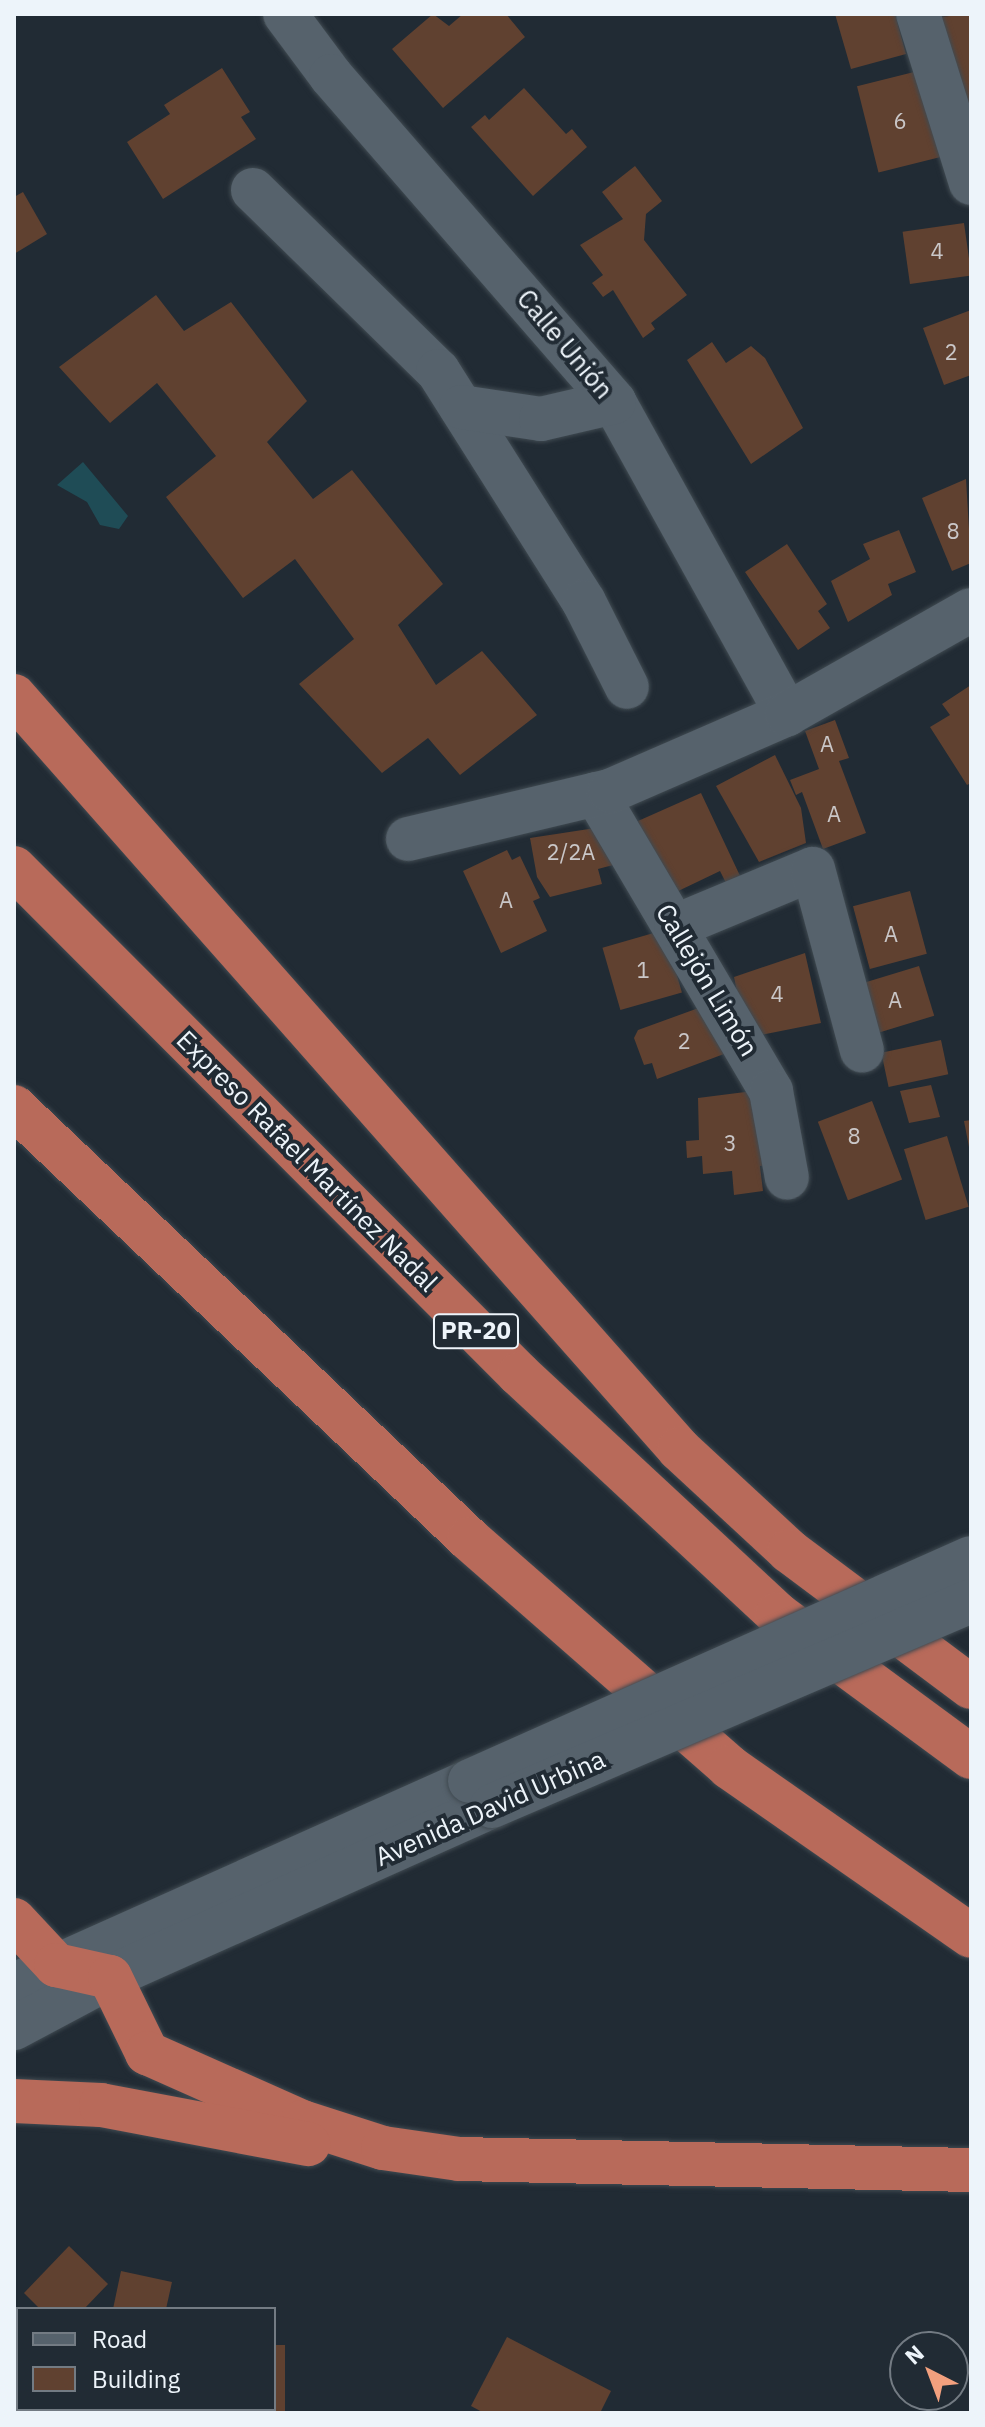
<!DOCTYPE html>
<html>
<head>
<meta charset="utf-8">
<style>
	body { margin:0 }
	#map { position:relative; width:985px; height:2427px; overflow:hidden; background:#212b34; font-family:"IBM Plex Sans",sans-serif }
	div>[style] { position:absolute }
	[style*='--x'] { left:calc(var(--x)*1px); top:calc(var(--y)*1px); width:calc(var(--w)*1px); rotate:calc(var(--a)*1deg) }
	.water>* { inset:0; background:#1f4c56 }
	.building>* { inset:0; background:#604130; transform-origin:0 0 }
	.roads { filter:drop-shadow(0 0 2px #404a51) drop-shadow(0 0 2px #404a51) }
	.minor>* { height:44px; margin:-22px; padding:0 22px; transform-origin:22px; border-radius:22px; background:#56626c }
	.highway>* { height:44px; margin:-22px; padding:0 22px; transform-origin:22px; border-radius:22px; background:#b86a5a }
	.bridges { filter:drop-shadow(0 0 2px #404a51) drop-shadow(0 0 2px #404a51) }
	.minor-bridge>* { height:44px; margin:-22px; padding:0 22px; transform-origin:22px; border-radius:22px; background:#56626c }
	span { translate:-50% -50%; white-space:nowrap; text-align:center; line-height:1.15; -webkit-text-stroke:8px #212b34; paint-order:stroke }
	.number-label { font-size:22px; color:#cac7c8 }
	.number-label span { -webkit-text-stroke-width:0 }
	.shield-label span { padding:2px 6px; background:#212b34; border:2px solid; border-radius:6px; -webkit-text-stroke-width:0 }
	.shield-label { font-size:24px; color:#edf4fa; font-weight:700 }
	.street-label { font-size:26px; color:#edf4fa }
	.frame { position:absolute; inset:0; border:16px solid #edf4fa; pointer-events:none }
	.legend { position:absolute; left:16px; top:2307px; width:260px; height:104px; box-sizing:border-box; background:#212b34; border:2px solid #737b83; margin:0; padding:10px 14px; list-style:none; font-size:24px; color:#edf4fa }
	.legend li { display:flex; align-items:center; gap:16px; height:40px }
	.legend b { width:40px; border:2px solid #737b83 }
	.north { position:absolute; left:889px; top:2331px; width:80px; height:80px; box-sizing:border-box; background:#212b34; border:2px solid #737b83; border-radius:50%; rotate:318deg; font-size:22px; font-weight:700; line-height:32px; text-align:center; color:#edf4fa }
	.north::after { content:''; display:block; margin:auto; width:28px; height:36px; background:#f2a07e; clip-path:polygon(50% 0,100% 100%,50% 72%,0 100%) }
</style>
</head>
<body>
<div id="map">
	<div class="water">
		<div style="clip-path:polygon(83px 462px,128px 516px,119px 529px,100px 525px,87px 502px,57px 485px)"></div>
	</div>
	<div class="building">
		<div style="clip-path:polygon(433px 14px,449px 26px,463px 14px,506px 14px,525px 37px,443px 108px,392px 49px)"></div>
		<div style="clip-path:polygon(835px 14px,895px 14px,906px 54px,851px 69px)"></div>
		<div style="clip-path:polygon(971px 14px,971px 106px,957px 110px,939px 17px)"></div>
		<div style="clip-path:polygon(222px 68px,250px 112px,241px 117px,256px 139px,163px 199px,127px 142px,170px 114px,164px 105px)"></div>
		<div style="left:922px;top:70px;width:89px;height:67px;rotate:76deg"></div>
		<div style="clip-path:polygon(524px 88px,566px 134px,572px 129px,587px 147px,533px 196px,471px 127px,485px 115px,489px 120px)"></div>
		<div style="clip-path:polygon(635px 166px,662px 201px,646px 214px,644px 240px,687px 295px,651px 323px,655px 329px,643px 338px,613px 290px,603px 297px,592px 283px,603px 275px,580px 245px,623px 219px,602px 192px)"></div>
		<div style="clip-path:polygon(23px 192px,47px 234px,14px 254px,14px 197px)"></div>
		<div style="left:964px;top:223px;width:53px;height:62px;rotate:82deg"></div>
		<div style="clip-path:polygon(156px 295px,184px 331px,231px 302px,307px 401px,267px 442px,313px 499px,352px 470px,443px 584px,398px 625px,436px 685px,482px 651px,537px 715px,460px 775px,428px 738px,382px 773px,299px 684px,354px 639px,295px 559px,243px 598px,166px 497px,216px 456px,157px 383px,110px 423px,59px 367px)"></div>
		<div style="clip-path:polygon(971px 310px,971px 375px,944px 385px,923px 328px)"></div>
		<div style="clip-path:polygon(712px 342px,726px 363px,751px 346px,765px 358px,803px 428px,751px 464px,687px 360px)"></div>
		<div style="clip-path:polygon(966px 479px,971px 563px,952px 571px,922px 498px)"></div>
		<div style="clip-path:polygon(899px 530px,916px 572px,888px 584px,892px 595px,848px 622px,831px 581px,870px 559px,863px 544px)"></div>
		<div style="clip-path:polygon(787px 544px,827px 604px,818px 611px,830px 628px,798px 650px,745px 572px)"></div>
		<div style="clip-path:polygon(971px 685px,971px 783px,967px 785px,930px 727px,950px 715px,942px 704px)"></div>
		<div style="clip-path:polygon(835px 720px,849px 758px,839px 761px,866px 833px,823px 849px,802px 792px,796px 795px,790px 780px,819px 769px,805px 731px)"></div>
		<div style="clip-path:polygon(775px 755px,801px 808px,806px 843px,759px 862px,716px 786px)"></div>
		<div style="clip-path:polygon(701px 793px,742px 880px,728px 887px,720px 871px,672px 894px,638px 821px)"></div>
		<div style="clip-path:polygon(602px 827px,613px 865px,598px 869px,602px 884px,550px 897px,537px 877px,530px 838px)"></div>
		<div style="clip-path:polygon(507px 850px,512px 860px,520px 856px,540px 898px,533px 901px,547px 931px,501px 953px,463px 871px)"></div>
		<div style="left:910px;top:891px;width:65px;height:59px;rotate:75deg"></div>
		<div style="left:664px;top:930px;width:65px;height:64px;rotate:74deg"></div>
		<div style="clip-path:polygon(805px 953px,821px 1023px,746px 1038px,734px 977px)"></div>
		<div style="left:919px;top:966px;width:52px;height:66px;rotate:73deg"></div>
		<div style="clip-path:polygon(704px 1006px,724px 1054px,657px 1079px,652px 1063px,644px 1065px,634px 1038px,638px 1030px)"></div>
		<div style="left:941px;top:1040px;width:35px;height:61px;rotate:78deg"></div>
		<div style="clip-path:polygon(931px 1085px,940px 1117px,909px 1123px,900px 1091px)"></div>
		<div style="clip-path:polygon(753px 1091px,770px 1165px,760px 1166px,763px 1191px,734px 1195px,732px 1171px,703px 1174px,702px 1156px,687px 1158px,686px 1141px,699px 1140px,698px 1098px)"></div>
		<div style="left:872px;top:1101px;width:84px;height:58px;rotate:69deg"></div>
		<div style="clip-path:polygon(971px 1120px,971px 1152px,970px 1152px,964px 1121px)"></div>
		<div style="left:947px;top:1136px;width:74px;height:45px;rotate:73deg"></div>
		<div style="clip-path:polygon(69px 2246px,108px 2284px,84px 2309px,40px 2309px,24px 2293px)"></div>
		<div style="clip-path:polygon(121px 2271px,172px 2282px,166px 2309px,113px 2309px)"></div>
		<div style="clip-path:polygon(507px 2337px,611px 2391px,600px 2413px,484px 2413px,471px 2406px)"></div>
		<div style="clip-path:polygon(274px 2345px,285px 2345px,285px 2413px,220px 2413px,274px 2409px)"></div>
	</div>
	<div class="roads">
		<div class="minor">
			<div style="--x:285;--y:14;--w:77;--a:53.4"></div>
			<div style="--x:331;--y:76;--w:432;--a:49"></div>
			<div style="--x:614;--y:402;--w:357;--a:61"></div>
			<div style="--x:918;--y:14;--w:177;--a:72.6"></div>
			<div style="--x:253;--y:190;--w:259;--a:44.4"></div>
			<div style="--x:438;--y:371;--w:273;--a:57.7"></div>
			<div style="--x:584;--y:602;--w:95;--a:63.2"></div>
			<div style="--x:461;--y:407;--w:81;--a:8.5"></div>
			<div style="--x:541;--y:419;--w:75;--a:-13.1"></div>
			<div style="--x:596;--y:794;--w:345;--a:59.5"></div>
			<div style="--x:771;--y:1091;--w:88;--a:79.6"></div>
			<div style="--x:408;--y:839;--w:208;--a:-13.4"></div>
			<div style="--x:610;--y:791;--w:193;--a:-23.5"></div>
			<div style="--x:787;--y:714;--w:211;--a:-29.5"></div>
			<div style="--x:676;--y:926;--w:148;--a:-22.6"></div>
			<div style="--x:813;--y:869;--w:188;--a:74.9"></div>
			<div style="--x:14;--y:1985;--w:500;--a:-24.1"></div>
			<div style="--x:14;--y:2028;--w:109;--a:-28"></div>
			<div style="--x:110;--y:1977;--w:419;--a:-24.1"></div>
		</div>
		<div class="highway">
			<div style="--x:14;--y:696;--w:1005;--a:48.55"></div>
			<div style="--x:679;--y:1449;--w:150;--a:42.8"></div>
			<div style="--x:789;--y:1551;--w:227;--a:36.8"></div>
			<div style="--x:14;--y:868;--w:715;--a:45.06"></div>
			<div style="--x:519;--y:1374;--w:352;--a:42.9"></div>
			<div style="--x:777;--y:1614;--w:241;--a:36.4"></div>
			<div style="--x:14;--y:1107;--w:627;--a:43.51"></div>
			<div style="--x:469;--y:1539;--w:346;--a:41.2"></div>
			<div style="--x:729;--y:1767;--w:295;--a:34.9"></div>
			<div style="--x:14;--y:1920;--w:62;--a:47"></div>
			<div style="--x:56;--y:1965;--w:55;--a:12.5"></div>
			<div style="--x:110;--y:1977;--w:85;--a:64"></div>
			<div style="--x:147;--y:2053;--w:170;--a:24"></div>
			<div style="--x:302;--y:2122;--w:85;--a:17.8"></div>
			<div style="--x:383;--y:2148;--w:77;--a:8.2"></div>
			<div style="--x:459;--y:2159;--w:512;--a:1.23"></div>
			<div style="--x:14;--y:2101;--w:87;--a:2.6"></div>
			<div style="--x:101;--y:2105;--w:211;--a:10.7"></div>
		</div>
	</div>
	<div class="bridges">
		<div class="minor-bridge">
			<div style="--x:470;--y:1781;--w:548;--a:-23.99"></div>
			<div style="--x:492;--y:1806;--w:521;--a:-23.17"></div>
		</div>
	</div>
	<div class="number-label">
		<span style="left:900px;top:121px">6</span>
		<span style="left:937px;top:251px">4</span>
		<span style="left:951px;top:352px">2</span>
		<span style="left:953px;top:531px">8</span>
		<span style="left:827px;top:744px">A</span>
		<span style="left:834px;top:814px">A</span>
		<span style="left:571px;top:852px">2/2A</span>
		<span style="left:506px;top:900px">A</span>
		<span style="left:891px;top:934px">A</span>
		<span style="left:643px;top:970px">1</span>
		<span style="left:777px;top:994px">4</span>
		<span style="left:895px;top:1000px">A</span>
		<span style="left:684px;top:1041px">2</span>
		<span style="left:854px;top:1136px">8</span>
		<span style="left:730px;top:1143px">3</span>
	</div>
	<div class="shield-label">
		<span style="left:476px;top:1331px">PR-20</span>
	</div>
	<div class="street-label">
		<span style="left:565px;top:344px;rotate:50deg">Calle Unión</span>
		<span style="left:707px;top:980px;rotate:59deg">Callejón Limón</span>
		<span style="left:307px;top:1161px;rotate:45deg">Expreso Rafael Martínez Nadal</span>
		<span style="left:490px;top:1808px;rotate:-24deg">Avenida David Urbina</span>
	</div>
	<div class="frame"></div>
	<ul class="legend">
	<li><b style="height:10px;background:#56626c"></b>Road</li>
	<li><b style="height:22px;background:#604130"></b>Building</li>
	</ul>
	<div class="north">N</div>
</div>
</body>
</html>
